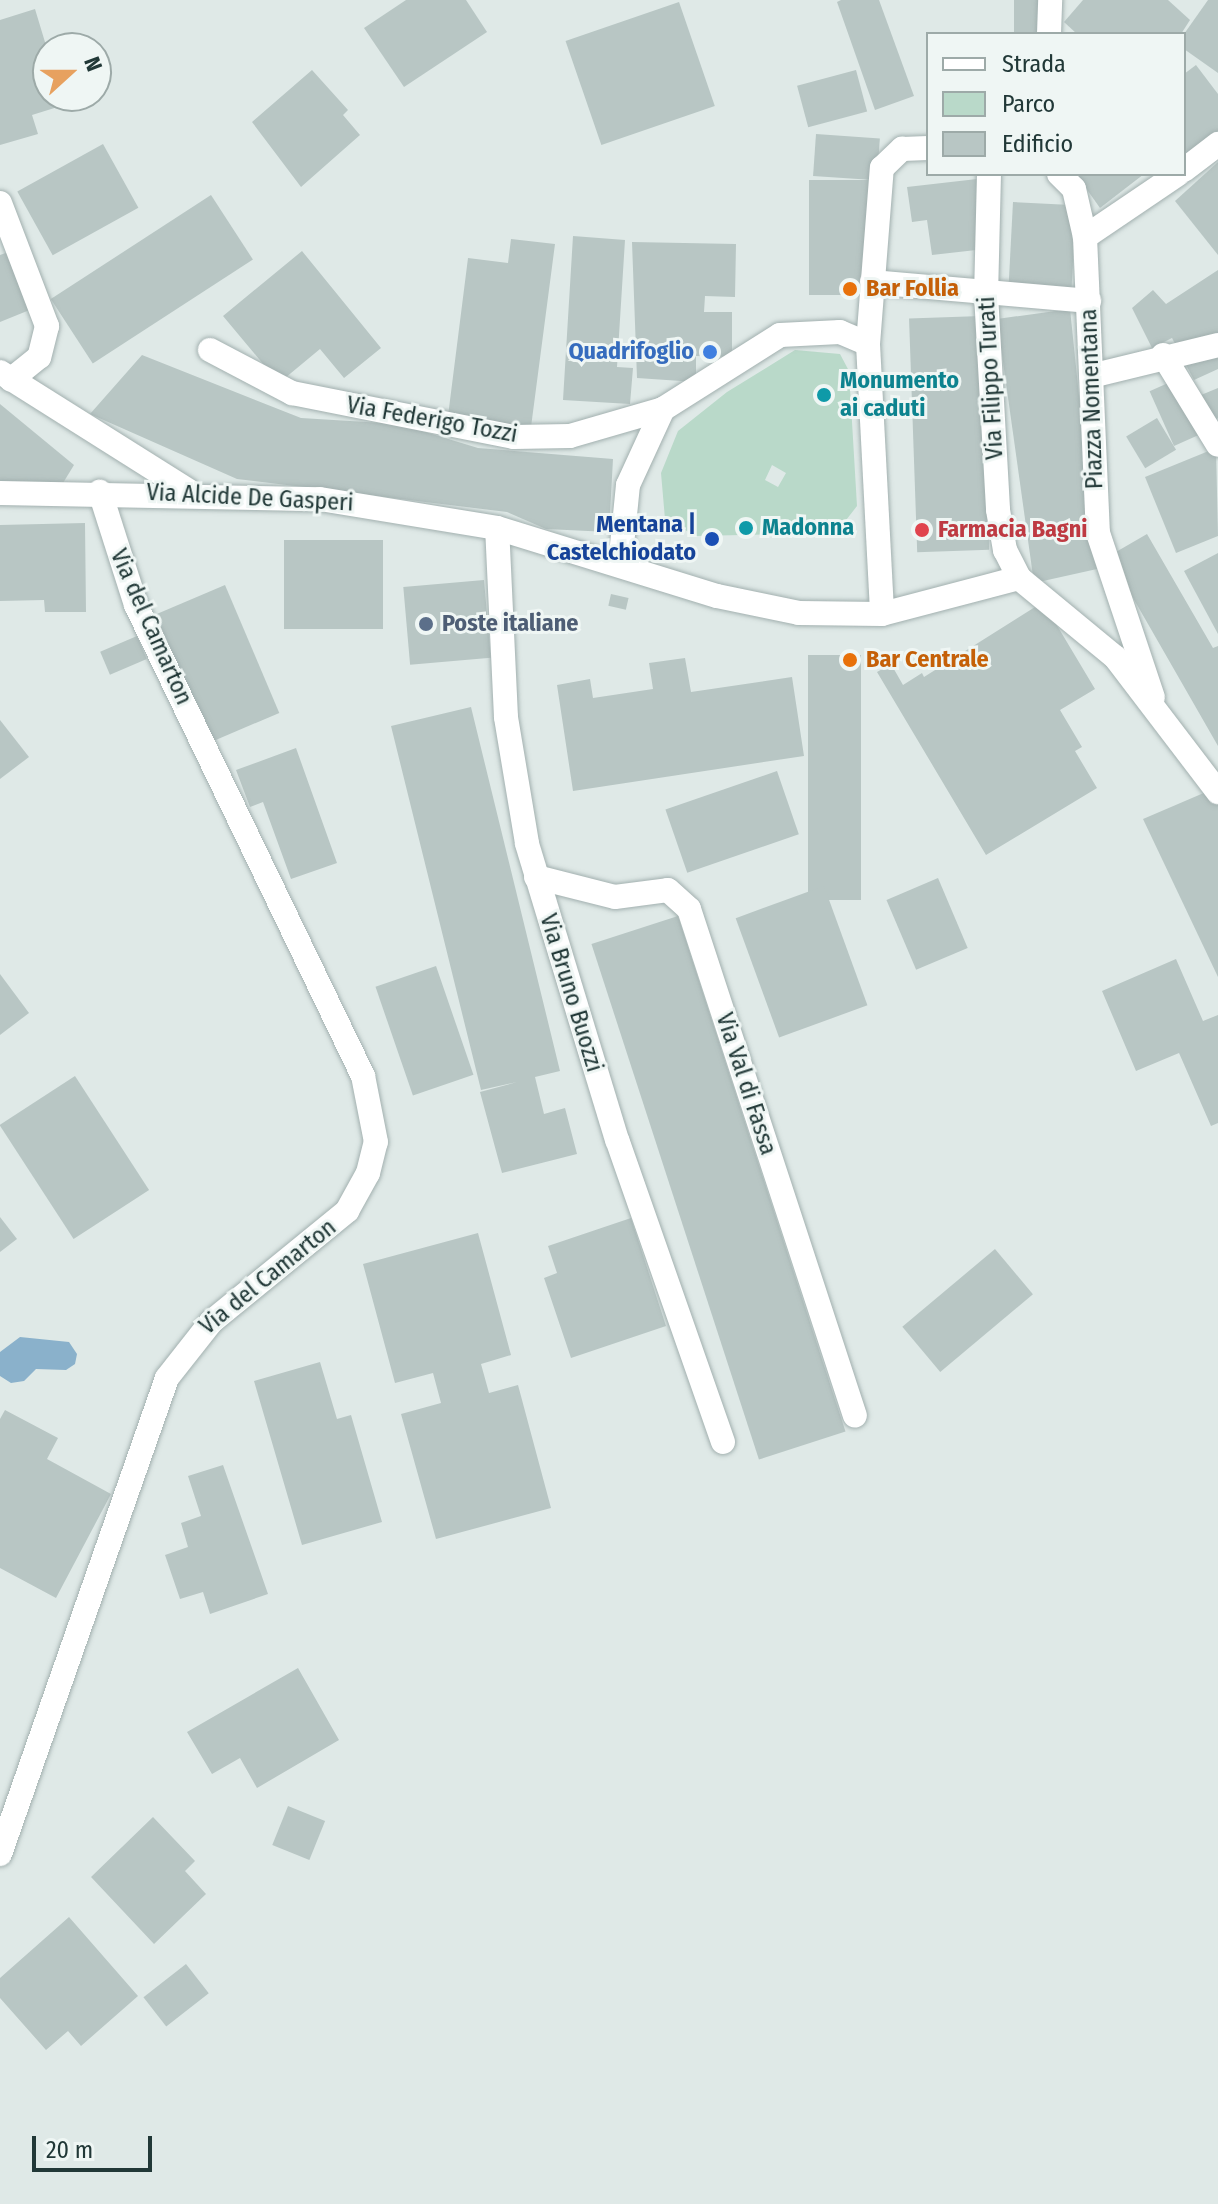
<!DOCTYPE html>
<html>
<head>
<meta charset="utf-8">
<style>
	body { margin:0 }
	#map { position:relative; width:1218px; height:2204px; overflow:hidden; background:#dfe9e7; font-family:"Fira Sans Condensed",sans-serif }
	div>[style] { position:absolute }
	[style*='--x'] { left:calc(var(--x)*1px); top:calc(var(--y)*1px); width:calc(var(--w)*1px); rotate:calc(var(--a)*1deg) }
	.green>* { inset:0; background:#b9d9c9 }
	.water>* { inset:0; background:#8ab1cb }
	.building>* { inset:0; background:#b8c6c4; transform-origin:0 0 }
	.roads { filter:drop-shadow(0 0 2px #a2b0af) drop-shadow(0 0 2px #a2b0af) }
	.street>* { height:24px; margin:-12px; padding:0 12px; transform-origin:12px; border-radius:12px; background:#fff }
	.secondary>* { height:24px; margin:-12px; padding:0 12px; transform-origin:12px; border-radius:12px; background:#fff }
	.dots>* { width:22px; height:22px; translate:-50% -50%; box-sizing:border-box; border:4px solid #eff6f4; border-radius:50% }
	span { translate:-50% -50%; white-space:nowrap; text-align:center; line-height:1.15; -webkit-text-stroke:6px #eff6f4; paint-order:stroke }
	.food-label { font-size:24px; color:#c56008; font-weight:700 }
	.left { translate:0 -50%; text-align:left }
	.shop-label { font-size:24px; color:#366cbe; font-weight:700 }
	.right { translate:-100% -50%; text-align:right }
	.street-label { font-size:24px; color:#213837 }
	.culture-label { font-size:24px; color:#0d838f; font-weight:700 }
	.transit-label { font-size:24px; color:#164399; font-weight:700 }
	.health-label { font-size:24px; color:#be3a42; font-weight:700 }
	.service-label { font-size:24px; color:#4e5e75; font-weight:700 }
	.legend { position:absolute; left:926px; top:32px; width:260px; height:144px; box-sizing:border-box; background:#eff6f4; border:2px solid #9daaa8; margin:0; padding:10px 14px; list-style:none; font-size:24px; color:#213837 }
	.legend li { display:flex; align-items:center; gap:16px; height:40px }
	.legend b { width:40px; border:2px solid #9daaa8 }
	.north { position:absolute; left:32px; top:32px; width:80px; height:80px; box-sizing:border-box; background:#eff6f4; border:2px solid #9daaa8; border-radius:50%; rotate:69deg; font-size:22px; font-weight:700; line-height:32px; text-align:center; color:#213837 }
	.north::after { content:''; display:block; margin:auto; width:28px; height:36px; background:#e7a15f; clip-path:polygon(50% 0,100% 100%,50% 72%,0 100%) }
	.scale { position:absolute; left:32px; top:2136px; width:120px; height:36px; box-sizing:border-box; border:4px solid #213837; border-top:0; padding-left:10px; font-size:24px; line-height:28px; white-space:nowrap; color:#213837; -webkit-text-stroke:6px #eff6f4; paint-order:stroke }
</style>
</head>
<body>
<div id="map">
	<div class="green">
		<div style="clip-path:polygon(evenodd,795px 350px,840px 354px,849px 371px,857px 506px,836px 533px,696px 536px,665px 519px,661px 473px,678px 431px,727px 392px,795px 350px,772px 465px,786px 473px,778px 487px,765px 480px,772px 465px)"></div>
	</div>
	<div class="water">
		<div style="clip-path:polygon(20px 1337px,69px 1342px,77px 1354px,75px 1364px,66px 1370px,36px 1369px,24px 1381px,11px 1383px,0 1376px,0 1352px)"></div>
	</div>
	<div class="building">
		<div style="clip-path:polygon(406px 0,466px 0,487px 32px,404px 87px,364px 28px)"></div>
		<div style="clip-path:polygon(841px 0,879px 0,914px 96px,875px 110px,837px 2px)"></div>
		<div style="left:1014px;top:0;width:30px;height:34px"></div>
		<div style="clip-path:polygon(1083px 0,1168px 0,1190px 20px,1181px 34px,1077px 34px,1064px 22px)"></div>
		<div style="clip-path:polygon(1208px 0,1218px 0,1218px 73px,1184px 49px,1184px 34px)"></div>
		<div style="left:679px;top:2px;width:110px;height:120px;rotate:71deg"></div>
		<div style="clip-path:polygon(35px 9px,48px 52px,48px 96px,61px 96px,64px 105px,32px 115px,38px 134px,0 145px,0 20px)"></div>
		<div style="clip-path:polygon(1196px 65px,1218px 94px,1218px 135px,1184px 159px,1184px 74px)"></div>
		<div style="clip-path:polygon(312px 70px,348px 110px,343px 115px,360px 135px,301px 187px,252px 122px)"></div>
		<div style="left:856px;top:70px;width:43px;height:61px;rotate:75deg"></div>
		<div style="left:816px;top:134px;width:64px;height:42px;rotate:4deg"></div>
		<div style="left:103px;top:144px;width:73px;height:98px;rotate:61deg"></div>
		<div style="clip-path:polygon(1218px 162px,1218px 255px,1175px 201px)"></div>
		<div style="clip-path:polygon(1076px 174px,1144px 174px,1100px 208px)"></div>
		<div style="clip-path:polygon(977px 179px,985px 249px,932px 255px,927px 220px,912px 222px,907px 187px)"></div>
		<div style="left:809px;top:180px;width:63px;height:115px"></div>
		<div style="left:211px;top:195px;width:77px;height:191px;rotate:57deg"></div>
		<div style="left:1013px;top:202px;width:63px;height:88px;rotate:3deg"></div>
		<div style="clip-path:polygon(573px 236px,625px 240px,617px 367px,633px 368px,630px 404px,563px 400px)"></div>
		<div style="clip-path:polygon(511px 239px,555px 244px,531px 427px,448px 416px,468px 258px,508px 263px)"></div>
		<div style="clip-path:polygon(632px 242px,736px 244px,735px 297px,705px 296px,704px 312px,732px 312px,732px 357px,696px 356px,696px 382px,637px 378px)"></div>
		<div style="clip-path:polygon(14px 250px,37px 307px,0 322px,0 255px)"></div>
		<div style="clip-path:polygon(302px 251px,381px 348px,344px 378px,320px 349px,279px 383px,223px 316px)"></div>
		<div style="clip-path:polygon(1218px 270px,1218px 369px,1194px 380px,1172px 338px,1152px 348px,1132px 308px,1153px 290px,1166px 304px)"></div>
		<div style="clip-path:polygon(1070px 309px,1097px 569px,1034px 583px,997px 319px)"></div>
		<div style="left:981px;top:316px;width:234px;height:72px;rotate:88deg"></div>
		<div style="clip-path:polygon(142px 355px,301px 418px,399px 424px,478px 448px,613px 459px,609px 532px,546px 529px,507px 512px,237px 479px,90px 414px)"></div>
		<div style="left:1177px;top:379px;width:60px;height:30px;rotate:66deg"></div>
		<div style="clip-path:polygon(1218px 388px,1218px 418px,1213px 421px,1201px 395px)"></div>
		<div style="clip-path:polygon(0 404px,74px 465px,63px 483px,0 483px)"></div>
		<div style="left:1157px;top:418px;width:37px;height:36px;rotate:59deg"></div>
		<div style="clip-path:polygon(1216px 448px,1218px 536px,1176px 553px,1145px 477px)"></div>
		<div style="clip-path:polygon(85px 523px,86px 612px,45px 612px,44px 600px,0 601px,0 525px)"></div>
		<div style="clip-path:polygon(1147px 534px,1213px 648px,1218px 646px,1218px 746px,1109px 556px)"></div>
		<div style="left:284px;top:540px;width:99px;height:89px"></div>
		<div style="clip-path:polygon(1218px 553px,1218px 634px,1184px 571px)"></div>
		<div style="left:484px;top:580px;width:78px;height:81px;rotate:85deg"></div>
		<div style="left:225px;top:585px;width:139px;height:76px;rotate:67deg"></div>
		<div style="left:611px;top:594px;width:18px;height:12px;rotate:13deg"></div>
		<div style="clip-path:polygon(1043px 602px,1095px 689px,1060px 710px,1082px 747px,1075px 751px,1097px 788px,986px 855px,877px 672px,891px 664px,903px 685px,922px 673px,924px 677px)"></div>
		<div style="left:137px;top:636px;width:25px;height:40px;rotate:67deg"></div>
		<div style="left:808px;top:655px;width:53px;height:245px"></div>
		<div style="clip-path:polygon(685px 658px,691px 692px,792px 677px,804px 756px,573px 791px,557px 685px,590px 679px,593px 698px,653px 689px,649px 663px)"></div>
		<div style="clip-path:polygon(471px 707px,560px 1071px,535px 1077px,544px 1114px,565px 1108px,577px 1154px,502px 1173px,480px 1092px,517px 1082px,481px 1090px,391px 726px)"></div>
		<div style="clip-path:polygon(0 720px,29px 757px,0 779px)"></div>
		<div style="clip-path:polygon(296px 748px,337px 863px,291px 879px,263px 802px,250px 807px,236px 770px)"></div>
		<div style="left:777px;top:771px;width:67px;height:118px;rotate:71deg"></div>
		<div style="clip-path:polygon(1213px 789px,1218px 801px,1218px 977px,1143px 819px)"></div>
		<div style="left:938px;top:878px;width:76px;height:56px;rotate:67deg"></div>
		<div style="left:824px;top:886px;width:127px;height:94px;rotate:70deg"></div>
		<div style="left:678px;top:916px;width:542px;height:91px;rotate:72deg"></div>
		<div style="clip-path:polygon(1176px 959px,1203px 1021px,1218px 1015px,1218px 1123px,1211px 1126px,1179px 1053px,1136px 1071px,1102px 991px)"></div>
		<div style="left:436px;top:966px;width:115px;height:64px;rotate:71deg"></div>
		<div style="clip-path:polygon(0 974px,29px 1013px,0 1035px)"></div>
		<div style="left:75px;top:1076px;width:136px;height:90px;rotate:57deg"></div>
		<div style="clip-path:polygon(0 1217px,17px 1239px,0 1252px)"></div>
		<div style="clip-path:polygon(631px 1218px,666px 1326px,571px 1358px,544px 1278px,557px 1273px,548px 1246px)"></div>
		<div style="clip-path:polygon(478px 1233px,511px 1355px,481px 1364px,489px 1393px,518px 1385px,551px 1508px,436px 1539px,401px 1414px,441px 1403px,433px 1373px,395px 1383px,363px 1264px)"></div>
		<div style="left:995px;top:1249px;width:59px;height:121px;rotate:50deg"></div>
		<div style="clip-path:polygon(320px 1362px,337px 1419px,351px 1415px,382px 1522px,302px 1545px,254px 1381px)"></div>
		<div style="clip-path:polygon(5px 1410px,58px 1438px,47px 1459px,111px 1494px,56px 1598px,0 1568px,0 1419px)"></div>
		<div style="clip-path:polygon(223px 1465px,268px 1594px,210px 1614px,203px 1592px,180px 1599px,165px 1555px,188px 1547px,181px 1523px,201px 1516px,188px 1476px)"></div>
		<div style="clip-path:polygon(298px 1668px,339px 1740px,257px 1788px,240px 1758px,212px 1774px,187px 1732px)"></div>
		<div style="left:288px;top:1806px;width:40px;height:42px;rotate:22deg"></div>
		<div style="clip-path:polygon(153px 1817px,195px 1861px,185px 1871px,206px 1894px,154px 1944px,91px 1877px)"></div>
		<div style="clip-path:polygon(69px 1917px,138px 1996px,81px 2046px,68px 2031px,46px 2050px,0 1998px,0 1978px)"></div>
		<div style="left:186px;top:1964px;width:37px;height:54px;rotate:52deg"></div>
	</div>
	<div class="roads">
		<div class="street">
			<div style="--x:1049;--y:34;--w:34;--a:-88"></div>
			<div style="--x:1184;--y:170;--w:43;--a:-37.4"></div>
			<div style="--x:989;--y:174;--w:120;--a:91.4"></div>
			<div style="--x:986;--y:294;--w:216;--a:86.8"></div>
			<div style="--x:998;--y:510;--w:41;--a:80.1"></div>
			<div style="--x:1005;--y:550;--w:31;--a:63"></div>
			<div style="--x:1019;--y:578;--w:124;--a:39.5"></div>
			<div style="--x:1115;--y:657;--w:170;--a:52.7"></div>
			<div style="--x:1059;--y:174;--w:21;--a:45"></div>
			<div style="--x:1074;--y:189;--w:49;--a:77.1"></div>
			<div style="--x:1085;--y:237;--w:296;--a:87.5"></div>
			<div style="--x:1098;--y:533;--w:173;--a:71.5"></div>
			<div style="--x:0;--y:203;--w:132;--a:69.1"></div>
			<div style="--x:47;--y:326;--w:32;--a:104"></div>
			<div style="--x:39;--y:357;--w:36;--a:141"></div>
			<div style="--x:1085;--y:237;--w:112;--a:-34.1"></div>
			<div style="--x:872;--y:282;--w:218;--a:5"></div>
			<div style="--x:868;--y:344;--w:177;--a:-85.5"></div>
			<div style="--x:882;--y:168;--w:28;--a:-44"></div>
			<div style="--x:902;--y:149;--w:26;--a:-2"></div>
			<div style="--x:210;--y:350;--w:93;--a:27.7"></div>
			<div style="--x:292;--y:393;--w:226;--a:11.2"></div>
			<div style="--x:514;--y:437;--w:56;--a:-1"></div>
			<div style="--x:570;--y:436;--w:97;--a:-16.2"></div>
			<div style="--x:1163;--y:355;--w:105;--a:58.6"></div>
			<div style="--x:1091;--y:376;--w:131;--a:-13.7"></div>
			<div style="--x:620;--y:565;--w:80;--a:-84.3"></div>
			<div style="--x:628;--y:485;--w:84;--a:-65.3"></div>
			<div style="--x:663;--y:409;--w:138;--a:-32.3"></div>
			<div style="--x:780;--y:335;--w:60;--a:-2.9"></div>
			<div style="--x:840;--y:332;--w:30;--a:23"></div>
			<div style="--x:868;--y:344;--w:270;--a:87"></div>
			<div style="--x:536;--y:877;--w:81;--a:14.2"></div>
			<div style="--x:615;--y:897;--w:53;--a:-7.5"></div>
			<div style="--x:668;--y:890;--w:28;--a:42"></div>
			<div style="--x:689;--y:909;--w:533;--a:71.87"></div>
			<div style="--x:723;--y:1442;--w:320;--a:-109.3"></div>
			<div style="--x:617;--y:1140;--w:310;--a:-106.9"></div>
			<div style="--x:527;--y:843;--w:128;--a:-99.5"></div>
			<div style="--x:506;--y:717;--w:189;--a:-92.7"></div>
			<div style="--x:497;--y:528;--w:230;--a:17.2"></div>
			<div style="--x:717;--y:596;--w:84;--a:11.7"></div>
			<div style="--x:799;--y:613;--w:83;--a:0.7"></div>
			<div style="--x:882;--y:614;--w:142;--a:-14.7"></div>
			<div style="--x:0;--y:1854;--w:504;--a:-70.67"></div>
			<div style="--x:167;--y:1378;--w:71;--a:-51.8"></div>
			<div style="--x:211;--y:1322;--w:176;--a:-39.2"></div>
			<div style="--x:347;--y:1211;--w:43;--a:-61.1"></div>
			<div style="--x:368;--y:1173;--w:32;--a:-76"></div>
			<div style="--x:376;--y:1142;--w:67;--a:-101.1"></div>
			<div style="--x:363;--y:1076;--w:523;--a:-115.73"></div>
			<div style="--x:136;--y:605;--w:119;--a:-107.7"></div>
		</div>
		<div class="secondary">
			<div style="--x:0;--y:372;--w:223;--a:32.2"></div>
			<div style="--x:0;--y:493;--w:320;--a:1.1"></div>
			<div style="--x:320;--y:499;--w:179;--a:9.3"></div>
		</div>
	</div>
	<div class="dots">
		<div style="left:850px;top:289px;background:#e8710a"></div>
		<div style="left:710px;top:352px;background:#3f7fe0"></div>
		<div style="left:824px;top:395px;background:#0f9aa8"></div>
		<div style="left:746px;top:528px;background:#0f9aa8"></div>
		<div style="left:922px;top:530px;background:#e0444e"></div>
		<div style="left:712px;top:539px;background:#1a4fb4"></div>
		<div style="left:426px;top:624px;background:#5c6f8a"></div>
		<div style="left:850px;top:660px;background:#e8710a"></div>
	</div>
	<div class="food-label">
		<span class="left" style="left:866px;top:289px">Bar Follia</span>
		<span class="left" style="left:866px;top:660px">Bar Centrale</span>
	</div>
	<div class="shop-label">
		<span class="right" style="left:694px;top:352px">Quadrifoglio</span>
	</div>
	<div class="street-label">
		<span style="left:991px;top:378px;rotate:-93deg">Via Filippo Turati</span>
		<span style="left:1092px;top:399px;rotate:-92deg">Piazza Nomentana</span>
		<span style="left:432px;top:420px;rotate:10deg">Via Federigo Tozzi</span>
		<span style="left:250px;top:498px;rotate:3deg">Via Alcide De Gasperi</span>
		<span style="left:151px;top:627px;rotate:66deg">Via del Camarton</span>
		<span style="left:571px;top:993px;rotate:73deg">Via Bruno Buozzi</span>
		<span style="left:746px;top:1084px;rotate:72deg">Via Val di Fassa</span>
		<span style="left:268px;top:1277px;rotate:-39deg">Via del Camarton</span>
	</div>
	<div class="culture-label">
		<span class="left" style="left:840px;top:395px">Monumento<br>ai caduti</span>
		<span class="left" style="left:762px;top:528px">Madonna</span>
	</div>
	<div class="transit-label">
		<span class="right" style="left:696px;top:539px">Mentana |<br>Castelchiodato</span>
	</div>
	<div class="health-label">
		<span class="left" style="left:938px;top:530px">Farmacia Bagni</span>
	</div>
	<div class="service-label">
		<span class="left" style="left:442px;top:624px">Poste italiane</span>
	</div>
	<ul class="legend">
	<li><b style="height:10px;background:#fff"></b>Strada</li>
	<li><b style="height:22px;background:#b9d9c9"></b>Parco</li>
	<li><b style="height:22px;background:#b8c6c4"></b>Edificio</li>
	</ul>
	<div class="north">N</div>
	<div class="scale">20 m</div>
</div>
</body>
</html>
